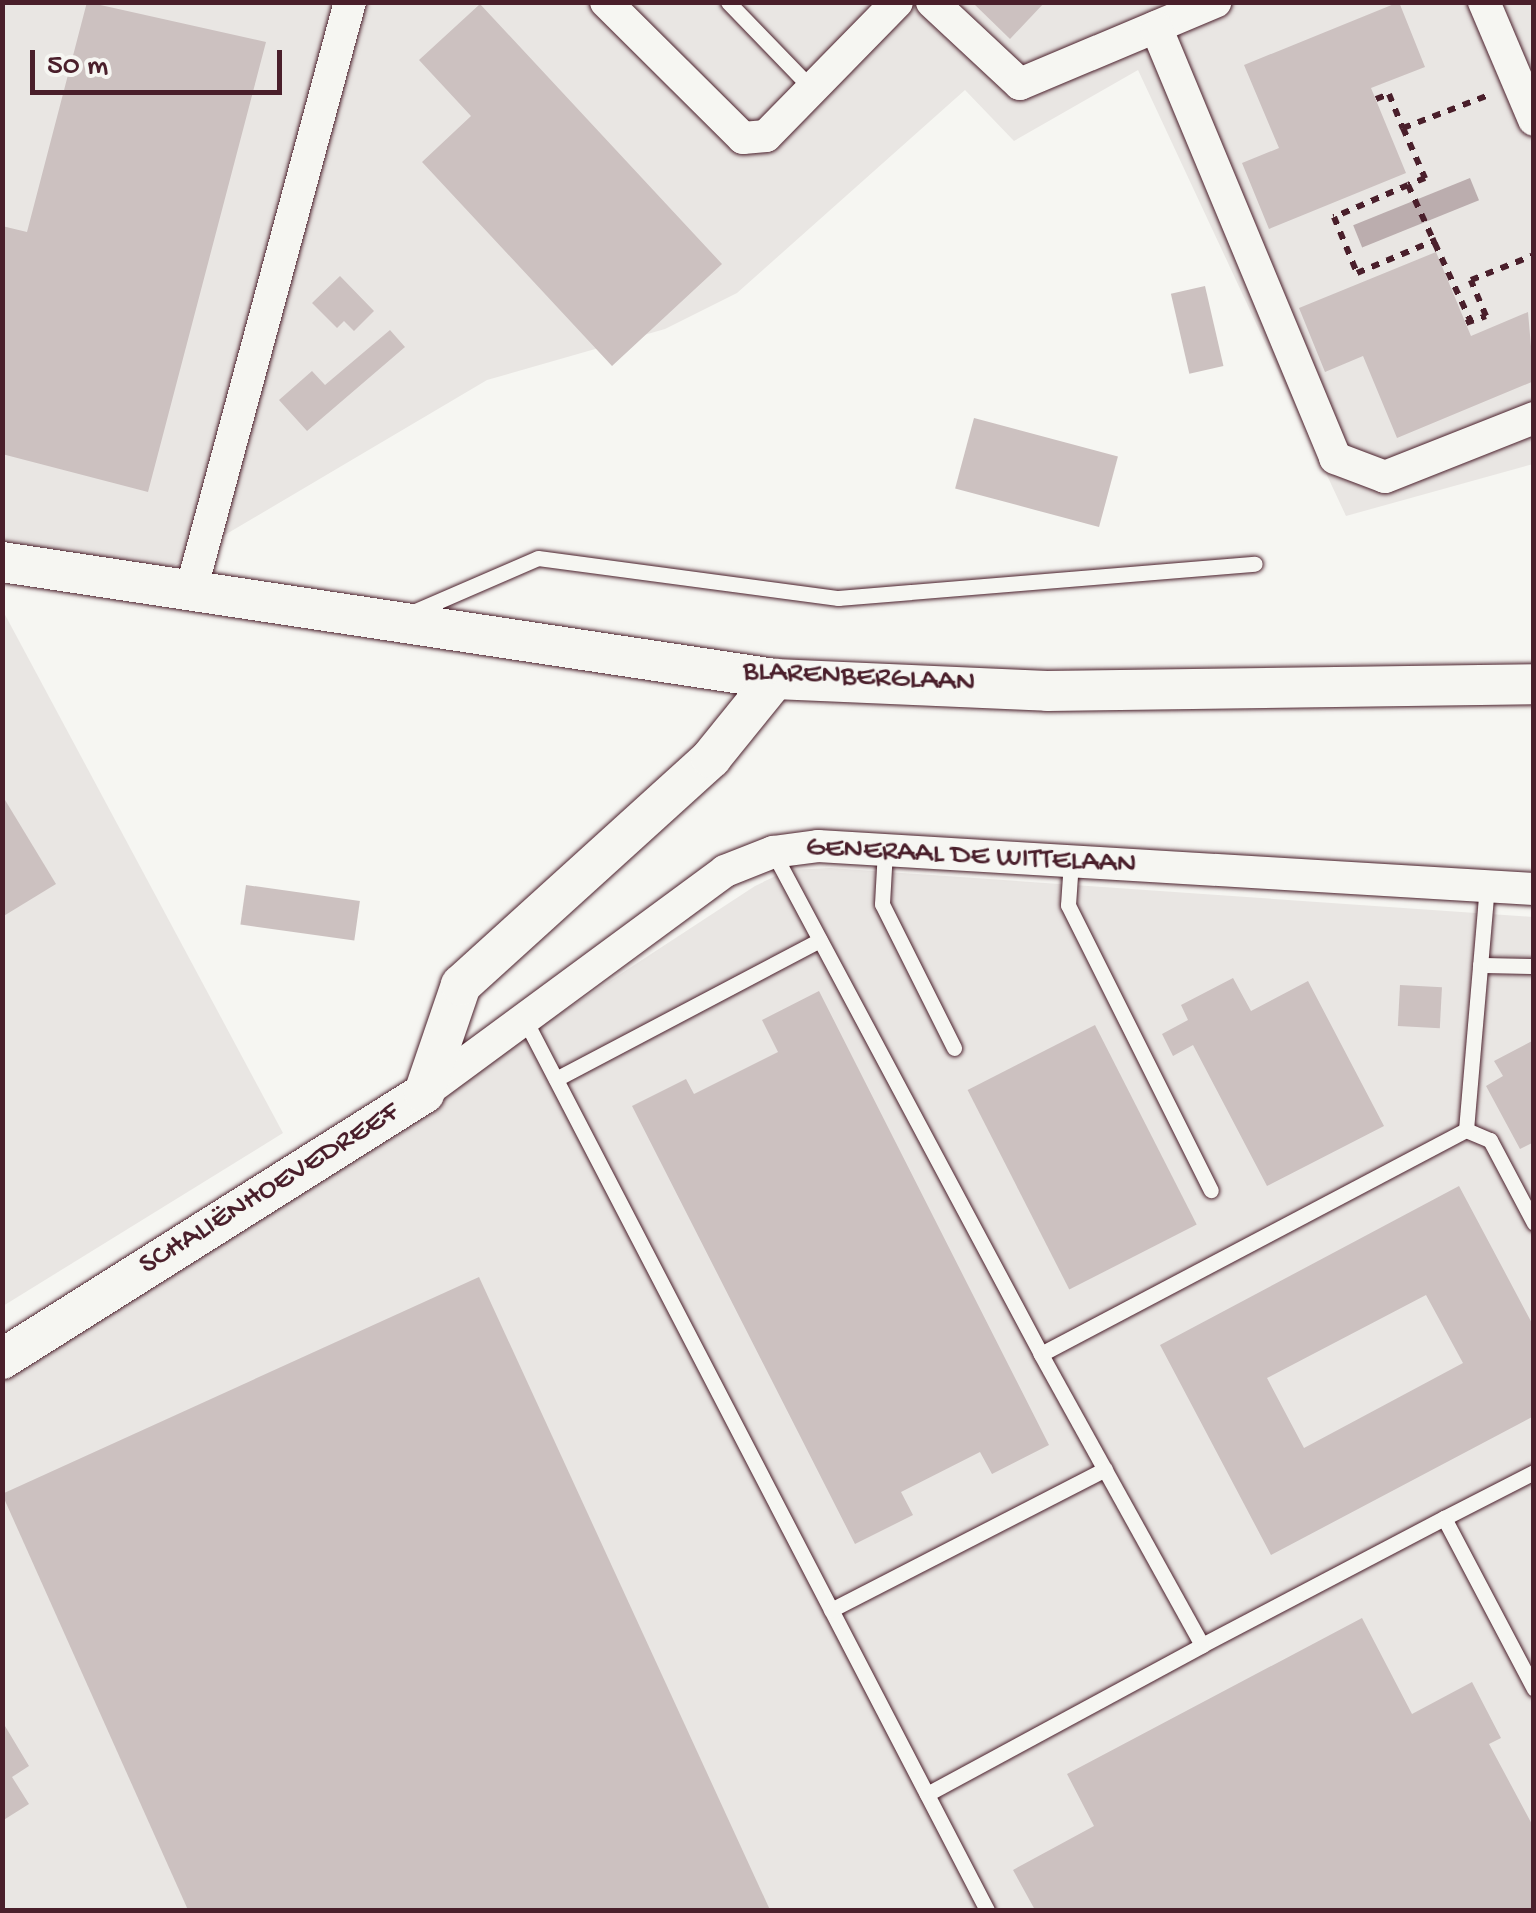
<!DOCTYPE html>
<html>
<head>
<meta charset="utf-8">
<style>
	body { margin:0 }
	#map { position:relative; width:1536px; height:1913px; overflow:hidden; background:#f6f6f2; font-family:"Gochi Hand",sans-serif }
	div>[style] { position:absolute }
	[style*='--x'] { left:calc(var(--x)*1px); top:calc(var(--y)*1px); width:calc(var(--w)*1px); rotate:calc(var(--a)*1deg) }
	.built>* { inset:0; background:#e9e6e3 }
	.water>* { inset:0; background:#bbadae; transform-origin:0 0 }
	.building>* { inset:0; background:#ccc1c0; transform-origin:0 0 }
	.path>* { height:6px; margin-top:-3px; transform-origin:0; background:repeating-linear-gradient(90deg,#4a1f2b 0 8px,transparent 0 16px) }
	.roads { filter:drop-shadow(0 0 2px #4a1f2b) drop-shadow(0 0 2px #4a1f2b) }
	.service>* { height:15px; margin:-7.5px; padding:0 7.5px; transform-origin:7.5px; border-radius:7.5px; background:#f6f6f2 }
	.minor>* { height:32px; margin:-16px; padding:0 16px; transform-origin:16px; border-radius:16px; background:#f6f6f2 }
	.tertiary>* { height:40px; margin:-20px; padding:0 20px; transform-origin:20px; border-radius:20px; background:#f6f6f2 }
	span { translate:-50% -50%; white-space:nowrap; text-align:center; line-height:1.15; -webkit-text-stroke:8px #f6f6f2; paint-order:stroke }
	.street-label { font-size:30px; color:#4a1f2b }
	.frame { position:absolute; inset:0; border:5px solid #4a1f2b; pointer-events:none }
	.scale { position:absolute; left:30px; top:50px; width:252px; height:45px; box-sizing:border-box; border:5px solid #4a1f2b; border-top:0; padding-left:12px; font-size:30px; line-height:35px; white-space:nowrap; color:#4a1f2b; -webkit-text-stroke:8px #f6f6f2; paint-order:stroke }
</style>
</head>
<body>
<div id="map">
	<div class="built">
		<div style="clip-path:polygon(3px 3px,1533px 3px,1533px 464px,1346px 516px,1138px 70px,1014px 141px,965px 90px,737px 293px,665px 329px,487px 380px,169px 568px,3px 546px)"></div>
		<div style="clip-path:polygon(3px 611px,283px 1133px,3px 1306px)"></div>
		<div style="clip-path:polygon(830px 868px,1533px 917px,1533px 1910px,3px 1910px,3px 1378px,755px 886px,788px 870px)"></div>
	</div>
	<div class="water">
		<div style="left:1470px;top:178px;width:24px;height:126px;rotate:68deg"></div>
	</div>
	<div class="building">
		<div style="clip-path:polygon(87px 2px,266px 42px,148px 492px,2px 454px,2px 226px,27px 232px)"></div>
		<div style="clip-path:polygon(972px 2px,1045px 2px,1010px 39px)"></div>
		<div style="clip-path:polygon(1399px 2px,1425px 67px,1371px 88px,1406px 173px,1269px 229px,1242px 163px,1279px 148px,1244px 65px)"></div>
		<div style="clip-path:polygon(480px 4px,722px 264px,612px 366px,422px 162px,471px 116px,419px 60px)"></div>
		<div style="clip-path:polygon(1436px 252px,1471px 336px,1528px 312px,1534px 381px,1397px 438px,1363px 356px,1325px 372px,1299px 308px)"></div>
		<div style="clip-path:polygon(340px 276px,374px 311px,354px 331px,344px 321px,337px 328px,312px 303px)"></div>
		<div style="left:1205px;top:286px;width:82px;height:35px;rotate:77deg"></div>
		<div style="clip-path:polygon(390px 330px,405px 347px,307px 431px,279px 400px,312px 371px,325px 385px)"></div>
		<div style="left:974px;top:418px;width:149px;height:73px;rotate:15deg"></div>
		<div style="clip-path:polygon(2px 795px,56px 884px,2px 917px)"></div>
		<div style="left:246px;top:885px;width:115px;height:40px;rotate:8deg"></div>
		<div style="clip-path:polygon(1233px 978px,1251px 1011px,1308px 981px,1384px 1126px,1267px 1186px,1193px 1045px,1173px 1056px,1162px 1034px,1188px 1020px,1181px 1005px)"></div>
		<div style="left:1400px;top:985px;width:42px;height:41px;rotate:3deg"></div>
		<div style="clip-path:polygon(819px 991px,1049px 1445px,992px 1474px,980px 1452px,901px 1492px,913px 1515px,855px 1544px,632px 1106px,686px 1079px,694px 1094px,778px 1052px,762px 1020px)"></div>
		<div style="left:1095px;top:1025px;width:224px;height:143px;rotate:63deg"></div>
		<div style="clip-path:polygon(1534px 1040px,1534px 1142px,1520px 1149px,1486px 1086px,1503px 1076px,1494px 1061px)"></div>
		<div style="clip-path:polygon(evenodd,1459px 1186px,1534px 1327px,1534px 1416px,1271px 1555px,1160px 1345px,1459px 1186px,1426px 1295px,1463px 1363px,1304px 1448px,1267px 1378px,1426px 1295px)"></div>
		<div style="clip-path:polygon(479px 1277px,770px 1910px,188px 1910px,2px 1494px)"></div>
		<div style="clip-path:polygon(1362px 1618px,1412px 1714px,1472px 1682px,1501px 1738px,1489px 1744px,1534px 1828px,1534px 1910px,1035px 1910px,1013px 1870px,1094px 1826px,1067px 1774px)"></div>
		<div style="clip-path:polygon(2px 1721px,29px 1766px,12px 1777px,29px 1804px,2px 1821px)"></div>
	</div>
	<div class="path">
		<div style="--x:1376;--y:99;--w:14;--a:-21"></div>
		<div style="--x:1389;--y:94;--w:37;--a:68"></div>
		<div style="--x:1403;--y:128;--w:92;--a:-21"></div>
		<div style="--x:1403;--y:128;--w:55;--a:66.3"></div>
		<div style="--x:1425;--y:178;--w:18;--a:158"></div>
		<div style="--x:1408;--y:185;--w:151;--a:65.3"></div>
		<div style="--x:1408;--y:185;--w:81;--a:156.6"></div>
		<div style="--x:1334;--y:217;--w:61;--a:67.7"></div>
		<div style="--x:1357;--y:273;--w:86;--a:-22.7"></div>
		<div style="--x:1466;--y:323;--w:21;--a:-19"></div>
		<div style="--x:1486;--y:316;--w:39;--a:-113"></div>
		<div style="--x:1471;--y:280;--w:68;--a:-21.6"></div>
	</div>
	<div class="roads">
		<div class="service">
			<div style="--x:728;--y:2;--w:121;--a:46"></div>
			<div style="--x:411;--y:613;--w:138;--a:-23.4"></div>
			<div style="--x:538;--y:558;--w:303;--a:7.6"></div>
			<div style="--x:838;--y:598;--w:418;--a:-4.7"></div>
			<div style="--x:885;--y:850;--w:54;--a:93.2"></div>
			<div style="--x:882;--y:904;--w:161;--a:63.4"></div>
			<div style="--x:773;--y:852;--w:569;--a:61.9"></div>
			<div style="--x:1071;--y:861;--w:44;--a:93.9"></div>
			<div style="--x:1068;--y:905;--w:319;--a:63.4"></div>
			<div style="--x:1480;--y:965;--w:54;--a:1.1"></div>
			<div style="--x:525;--y:1020;--w:1003;--a:62.57"></div>
			<div style="--x:556;--y:1079;--w:298;--a:-27.8"></div>
			<div style="--x:1466;--y:1130;--w:26;--a:23"></div>
			<div style="--x:1490;--y:1140;--w:94;--a:62.1"></div>
			<div style="--x:1534;--y:1472;--w:101;--a:152.9"></div>
			<div style="--x:1444;--y:1518;--w:193;--a:62.2"></div>
			<div style="--x:1444;--y:1518;--w:273;--a:152.3"></div>
			<div style="--x:1202;--y:1645;--w:333;--a:-119"></div>
			<div style="--x:1041;--y:1354;--w:480;--a:-27.8"></div>
			<div style="--x:1466;--y:1130;--w:245;--a:-85.1"></div>
			<div style="--x:831;--y:1610;--w:308;--a:-27.2"></div>
			<div style="--x:927;--y:1794;--w:313;--a:-28.4"></div>
		</div>
		<div class="minor">
			<div style="--x:606;--y:2;--w:193;--a:44.8"></div>
			<div style="--x:743;--y:138;--w:23;--a:-5"></div>
			<div style="--x:766;--y:136;--w:187;--a:-45.6"></div>
			<div style="--x:932;--y:2;--w:120;--a:43"></div>
			<div style="--x:1020;--y:84;--w:212;--a:-22.8"></div>
			<div style="--x:1484;--y:2;--w:128;--a:67"></div>
			<div style="--x:1156;--y:27;--w:467;--a:67.4"></div>
			<div style="--x:1335;--y:458;--w:53;--a:20.8"></div>
			<div style="--x:1385;--y:477;--w:160;--a:-21.6"></div>
			<div style="--x:192;--y:587;--w:606;--a:-74.89"></div>
			<div style="--x:424;--y:1093;--w:374;--a:-36.4"></div>
			<div style="--x:725;--y:871;--w:52;--a:-21.6"></div>
			<div style="--x:773;--y:852;--w:45;--a:-7.6"></div>
			<div style="--x:818;--y:846;--w:717;--a:3.44"></div>
		</div>
		<div class="tertiary">
			<div style="--x:2;--y:562;--w:782;--a:8.61"></div>
			<div style="--x:775;--y:679;--w:272;--a:2.5"></div>
			<div style="--x:1047;--y:691;--w:487;--a:-0.8"></div>
			<div style="--x:2;--y:1359;--w:499;--a:-32.2"></div>
			<div style="--x:424;--y:1093;--w:114;--a:-71.1"></div>
			<div style="--x:461;--y:985;--w:338;--a:-42.2"></div>
			<div style="--x:711;--y:758;--w:102;--a:-51"></div>
		</div>
	</div>
	<div class="street-label">
		<span style="left:859px;top:679px;rotate:3deg">BLARENBERGLAAN</span>
		<span style="left:971px;top:858px;rotate:3deg">GENERAAL DE WITTELAAN</span>
		<span style="left:270px;top:1190px;rotate:-32deg">SCHALIËNHOEVEDREEF</span>
	</div>
	<div class="frame"></div>
	<div class="scale">50 m</div>
</div>
</body>
</html>
